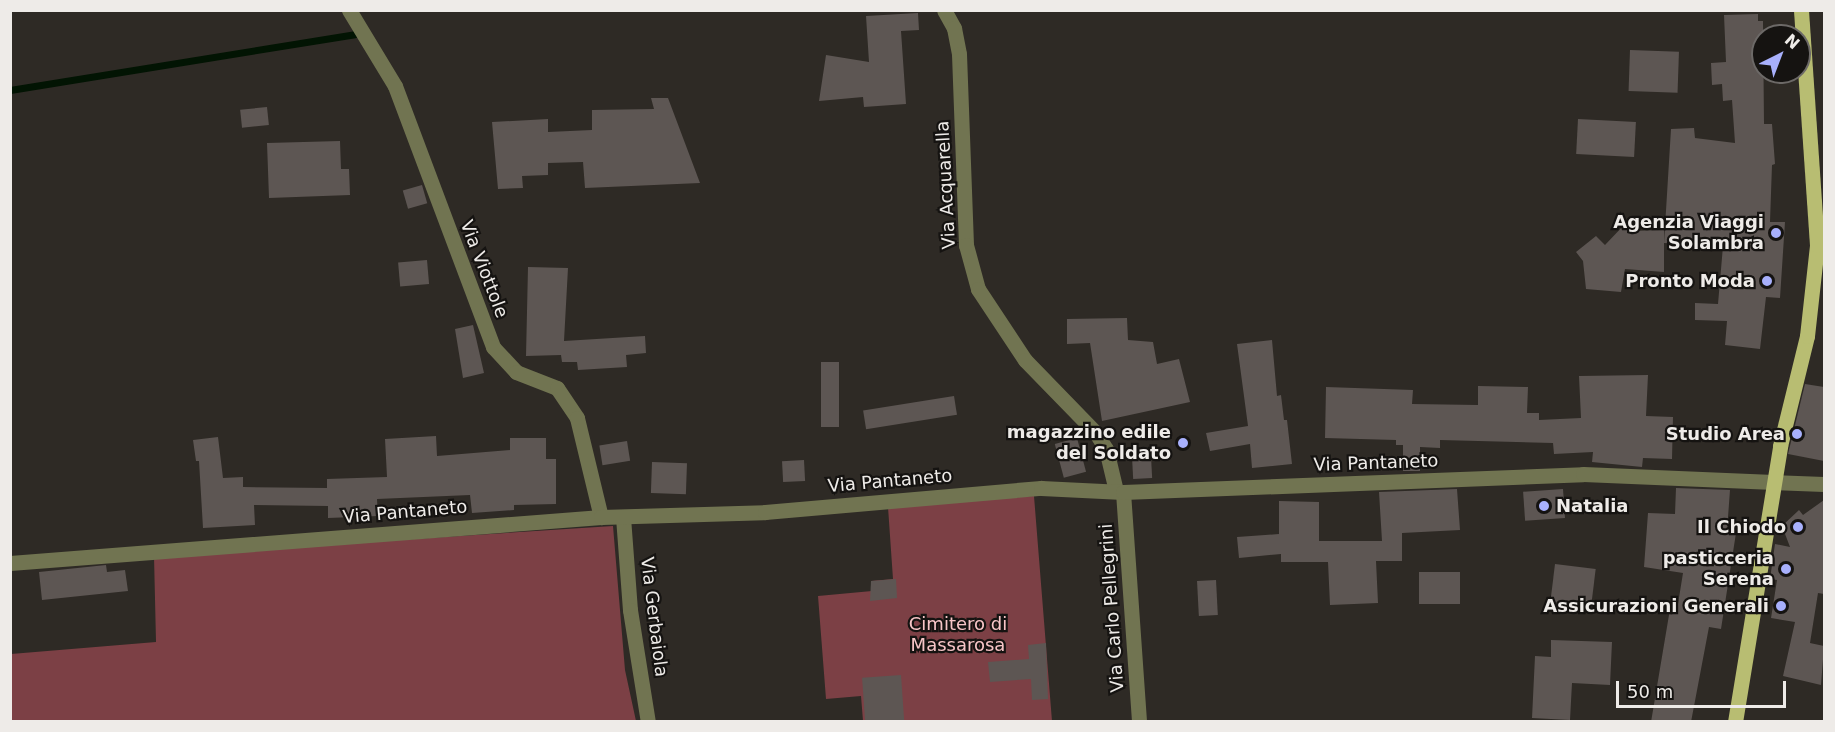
<!DOCTYPE html>
<html>
<head>
<meta charset="utf-8">
<style>
	body { margin:0 }
	#map { position:relative; width:1835px; height:732px; overflow:hidden; background:#2e2a25; font-family:"DejaVu Sans",sans-serif }
	div>[style] { position:absolute }
	[style*='--x'] { left:calc(var(--x)*1px); top:calc(var(--y)*1px); width:calc(var(--w)*1px); rotate:calc(var(--a)*1deg) }
	.green>* { inset:0; background:#7c4045 }
	.stream>* { height:7px; margin:-3.5px; padding:0 3.5px; transform-origin:3.5px; border-radius:3.5px; background:#021403 }
	.building>* { inset:0; background:#5d5653; transform-origin:0 0 }
	.minor>* { height:15px; margin:-7.5px; padding:0 7.5px; transform-origin:7.5px; border-radius:7.5px; background:#717451 }
	.major>* { height:15px; margin:-7.5px; padding:0 7.5px; transform-origin:7.5px; border-radius:7.5px; background:#b8bd72 }
	.dots>* { width:16px; height:16px; translate:-50% -50%; box-sizing:border-box; border:3px solid #151311; border-radius:50% }
	span { translate:-50% -50%; white-space:nowrap; text-align:center; line-height:1.15; -webkit-text-stroke:4.5px #151311; paint-order:stroke }
	.street-label { font-size:18px; color:#eeebe8 }
	.poi-label { font-size:18px; color:#eeebe8; font-weight:700 }
	.right { translate:-100% -50%; text-align:right }
	.left { translate:0 -50%; text-align:left }
	.park-label { font-size:18px; color:#f7c5c7 }
	.frame { position:absolute; inset:0; border:12px solid #eeebe8; pointer-events:none }
	.north { position:absolute; left:1751px; top:24px; width:60px; height:60px; box-sizing:border-box; background:#151311; border:2px solid #6c6967; border-radius:50%; rotate:42deg; font-size:16px; font-weight:700; line-height:24px; text-align:center; color:#eeebe8 }
	.north::after { content:''; display:block; margin:auto; width:21px; height:27px; background:#a8b0fc; clip-path:polygon(50% 0,100% 100%,50% 72%,0 100%) }
	.scale { position:absolute; left:1616px; top:681px; width:170px; height:27px; box-sizing:border-box; border:3px solid #eeebe8; border-top:0; padding-left:8px; font-size:18px; line-height:21px; white-space:nowrap; color:#eeebe8; -webkit-text-stroke:4px #151311; paint-order:stroke }
</style>
</head>
<body>
<div id="map">
	<div class="green">
		<div style="clip-path:polygon(1034px 496px,1052px 721px,863px 721px,861px 696px,826px 699px,818px 596px,872px 591px,871px 581px,893px 579px,888px 507px)"></div>
		<div style="clip-path:polygon(613px 526px,625px 670px,636px 721px,11px 722px,11px 654px,156px 642px,154px 556px)"></div>
	</div>
	<div class="stream">
		<div style="--x:10;--y:90;--w:349;--a:-9.2"></div>
	</div>
	<div class="building">
		<div style="clip-path:polygon(918px 13px,919px 30px,901px 31px,906px 104px,864px 107px,863px 97px,819px 101px,826px 55px,869px 62px,866px 16px)"></div>
		<div style="clip-path:polygon(1758px 14px,1758px 21px,1763px 21px,1764px 124px,1772px 124px,1775px 164px,1772px 165px,1770px 222px,1785px 222px,1780px 298px,1766px 297px,1760px 349px,1725px 345px,1727px 321px,1695px 320px,1695px 303px,1718px 304px,1723px 246px,1664px 243px,1671px 129px,1694px 128px,1695px 138px,1735px 143px,1732px 100px,1723px 101px,1722px 84px,1712px 85px,1711px 63px,1726px 62px,1724px 15px)"></div>
		<div style="left:1630px;top:50px;width:49px;height:41px;rotate:2deg"></div>
		<div style="clip-path:polygon(651px 98px,668px 98px,700px 183px,585px 188px,583px 162px,548px 163px,548px 175px,522px 176px,523px 188px,498px 189px,492px 122px,548px 119px,548px 132px,592px 130px,592px 110px,654px 109px)"></div>
		<div style="left:267px;top:107px;width:18px;height:27px;rotate:84deg"></div>
		<div style="left:1578px;top:119px;width:58px;height:35px;rotate:3deg"></div>
		<div style="clip-path:polygon(340px 141px,341px 169px,349px 169px,350px 195px,269px 198px,267px 143px)"></div>
		<div style="left:422px;top:185px;width:19px;height:20px;rotate:74deg"></div>
		<div style="clip-path:polygon(1624px 225px,1629px 231px,1664px 230px,1664px 272px,1625px 269px,1621px 292px,1586px 289px,1583px 261px,1576px 252px,1596px 236px,1605px 245px)"></div>
		<div style="left:427px;top:260px;width:24px;height:29px;rotate:85deg"></div>
		<div style="clip-path:polygon(528px 267px,568px 268px,564px 341px,645px 336px,646px 353px,626px 355px,627px 367px,578px 370px,577px 362px,562px 362px,561px 355px,526px 356px)"></div>
		<div style="clip-path:polygon(1127px 318px,1128px 340px,1153px 342px,1157px 364px,1179px 359px,1190px 402px,1102px 421px,1090px 343px,1067px 344px,1067px 319px)"></div>
		<div style="clip-path:polygon(473px 325px,484px 373px,463px 378px,455px 329px)"></div>
		<div style="clip-path:polygon(1272px 340px,1277px 396px,1281px 395px,1284px 420px,1287px 420px,1292px 464px,1252px 468px,1250px 444px,1210px 451px,1206px 433px,1248px 426px,1237px 344px)"></div>
		<div style="left:821px;top:362px;width:18px;height:65px"></div>
		<div style="clip-path:polygon(1648px 375px,1646px 416px,1673px 417px,1672px 459px,1643px 458px,1642px 467px,1592px 462px,1593px 452px,1554px 454px,1553px 443px,1440px 440px,1440px 448px,1420px 447px,1420px 471px,1403px 471px,1403px 445px,1396px 445px,1396px 440px,1325px 438px,1326px 387px,1413px 390px,1412px 404px,1478px 405px,1478px 386px,1528px 387px,1527px 413px,1539px 413px,1539px 420px,1581px 418px,1579px 376px)"></div>
		<div style="clip-path:polygon(1805px 384px,1824px 387px,1824px 461px,1788px 454px)"></div>
		<div style="left:954px;top:396px;width:19px;height:92px;rotate:81deg"></div>
		<div style="clip-path:polygon(436px 436px,437px 456px,510px 450px,510px 438px,546px 438px,546px 459px,556px 459px,556px 504px,514px 505px,514px 510px,472px 513px,470px 495px,377px 499px,378px 516px,328px 518px,328px 506px,254px 505px,255px 525px,203px 528px,199px 461px,196px 461px,193px 440px,218px 437px,223px 478px,243px 477px,243px 487px,327px 488px,327px 479px,387px 477px,385px 439px)"></div>
		<div style="left:1077px;top:438px;width:35px;height:23px;rotate:75deg"></div>
		<div style="left:627px;top:441px;width:20px;height:28px;rotate:81deg"></div>
		<div style="left:1151px;top:456px;width:22px;height:19px;rotate:87deg"></div>
		<div style="left:804px;top:460px;width:21px;height:22px;rotate:87deg"></div>
		<div style="left:652px;top:462px;width:35px;height:31px;rotate:2deg"></div>
		<div style="clip-path:polygon(1676px 488px,1730px 490px,1727px 531px,1736px 533px,1721px 629px,1709px 627px,1691px 722px,1651px 722px,1670px 609px,1677px 610px,1683px 573px,1644px 567px,1648px 513px,1675px 514px)"></div>
		<div style="clip-path:polygon(1457px 489px,1460px 530px,1402px 533px,1402px 561px,1376px 561px,1378px 603px,1330px 605px,1328px 562px,1281px 562px,1281px 554px,1239px 558px,1237px 537px,1279px 534px,1279px 501px,1319px 502px,1319px 541px,1382px 541px,1379px 492px)"></div>
		<div style="left:1563px;top:489px;width:29px;height:40px;rotate:86deg"></div>
		<div style="clip-path:polygon(1824px 500px,1824px 594px,1818px 593px,1810px 643px,1824px 646px,1821px 685px,1783px 676px,1795px 622px,1771px 618px,1777px 580px,1770px 579px,1775px 544px,1790px 547px,1782px 526px,1799px 510px,1803px 515px)"></div>
		<div style="left:1555px;top:564px;width:41px;height:42px;rotate:7deg"></div>
		<div style="clip-path:polygon(106px 565px,107px 572px,125px 570px,128px 591px,42px 600px,39px 572px)"></div>
		<div style="left:1419px;top:572px;width:41px;height:32px"></div>
		<div style="clip-path:polygon(896px 579px,897px 598px,870px 601px,871px 581px)"></div>
		<div style="left:1216px;top:580px;width:35px;height:19px;rotate:87deg"></div>
		<div style="clip-path:polygon(1551px 640px,1612px 642px,1610px 685px,1572px 683px,1570px 720px,1532px 718px,1535px 656px,1551px 657px)"></div>
		<div style="clip-path:polygon(1046px 643px,1048px 699px,1032px 700px,1031px 679px,990px 682px,988px 662px,1029px 659px,1028px 645px)"></div>
		<div style="left:901px;top:675px;width:47px;height:39px;rotate:86deg"></div>
	</div>
	<div class="minor">
		<div style="--x:349;--y:10;--w:89;--a:58.8"></div>
		<div style="--x:395;--y:86;--w:279;--a:69.4"></div>
		<div style="--x:493;--y:347;--w:34;--a:47"></div>
		<div style="--x:516;--y:372;--w:44;--a:21.3"></div>
		<div style="--x:557;--y:388;--w:36;--a:56"></div>
		<div style="--x:577;--y:418;--w:102;--a:76.4"></div>
		<div style="--x:944;--y:10;--w:21;--a:61"></div>
		<div style="--x:954;--y:28;--w:26;--a:79"></div>
		<div style="--x:959;--y:54;--w:191;--a:87.9"></div>
		<div style="--x:966;--y:245;--w:46;--a:74.7"></div>
		<div style="--x:978;--y:289;--w:85;--a:56.5"></div>
		<div style="--x:1025;--y:360;--w:102;--a:45.8"></div>
		<div style="--x:1096;--y:433;--w:19;--a:58"></div>
		<div style="--x:1106;--y:449;--w:43;--a:76.6"></div>
		<div style="--x:1123;--y:492;--w:231;--a:86"></div>
		<div style="--x:623;--y:517;--w:93;--a:85.7"></div>
		<div style="--x:630;--y:610;--w:113;--a:80.9"></div>
		<div style="--x:10;--y:563;--w:593;--a:-4.45"></div>
		<div style="--x:601;--y:517;--w:164;--a:-1.7"></div>
		<div style="--x:765;--y:512;--w:277;--a:-5"></div>
		<div style="--x:1041;--y:488;--w:82;--a:2.8"></div>
		<div style="--x:1123;--y:492;--w:460;--a:-2.2"></div>
		<div style="--x:1583;--y:474;--w:241;--a:2.4"></div>
	</div>
	<div class="major">
		<div style="--x:1735;--y:722;--w:280;--a:-80.7"></div>
		<div style="--x:1780;--y:446;--w:113;--a:-76.2"></div>
		<div style="--x:1807;--y:336;--w:92;--a:-83.7"></div>
		<div style="--x:1817;--y:245;--w:236;--a:-93.9"></div>
	</div>
	<div class="dots">
		<div style="left:1776px;top:233px;background:#a8b0fc"></div>
		<div style="left:1767px;top:281px;background:#a8b0fc"></div>
		<div style="left:1797px;top:434px;background:#a8b0fc"></div>
		<div style="left:1183px;top:443px;background:#a8b0fc"></div>
		<div style="left:1544px;top:506px;background:#a8b0fc"></div>
		<div style="left:1798px;top:527px;background:#a8b0fc"></div>
		<div style="left:1786px;top:569px;background:#a8b0fc"></div>
		<div style="left:1781px;top:606px;background:#a8b0fc"></div>
	</div>
	<div class="street-label">
		<span style="left:946px;top:185px;rotate:-93deg">Via Acquarella</span>
		<span style="left:484px;top:269px;rotate:69deg">Via Viottole</span>
		<span style="left:1376px;top:463px;rotate:-2deg">Via Pantaneto</span>
		<span style="left:890px;top:481px;rotate:-5deg">Via Pantaneto</span>
		<span style="left:405px;top:512px;rotate:-5deg">Via Pantaneto</span>
		<span style="left:1112px;top:608px;rotate:-94deg">Via Carlo Pellegrini</span>
		<span style="left:654px;top:617px;rotate:83deg">Via Gerbaiola</span>
	</div>
	<div class="poi-label">
		<span class="right" style="left:1764px;top:233px">Agenzia Viaggi<br>Solambra</span>
		<span class="right" style="left:1755px;top:281px">Pronto Moda</span>
		<span class="right" style="left:1171px;top:443px">magazzino edile<br>del Soldato</span>
		<span class="right" style="left:1785px;top:434px">Studio Area</span>
		<span class="left" style="left:1556px;top:506px">Natalia</span>
		<span class="right" style="left:1786px;top:527px">Il Chiodo</span>
		<span class="right" style="left:1774px;top:569px">pasticceria<br>Serena</span>
		<span class="right" style="left:1769px;top:606px">Assicurazioni Generali</span>
	</div>
	<div class="park-label">
		<span style="left:958px;top:635px">Cimitero di<br>Massarosa</span>
	</div>
	<div class="frame"></div>
	<div class="north">N</div>
	<div class="scale">50 m</div>
</div>
</body>
</html>
